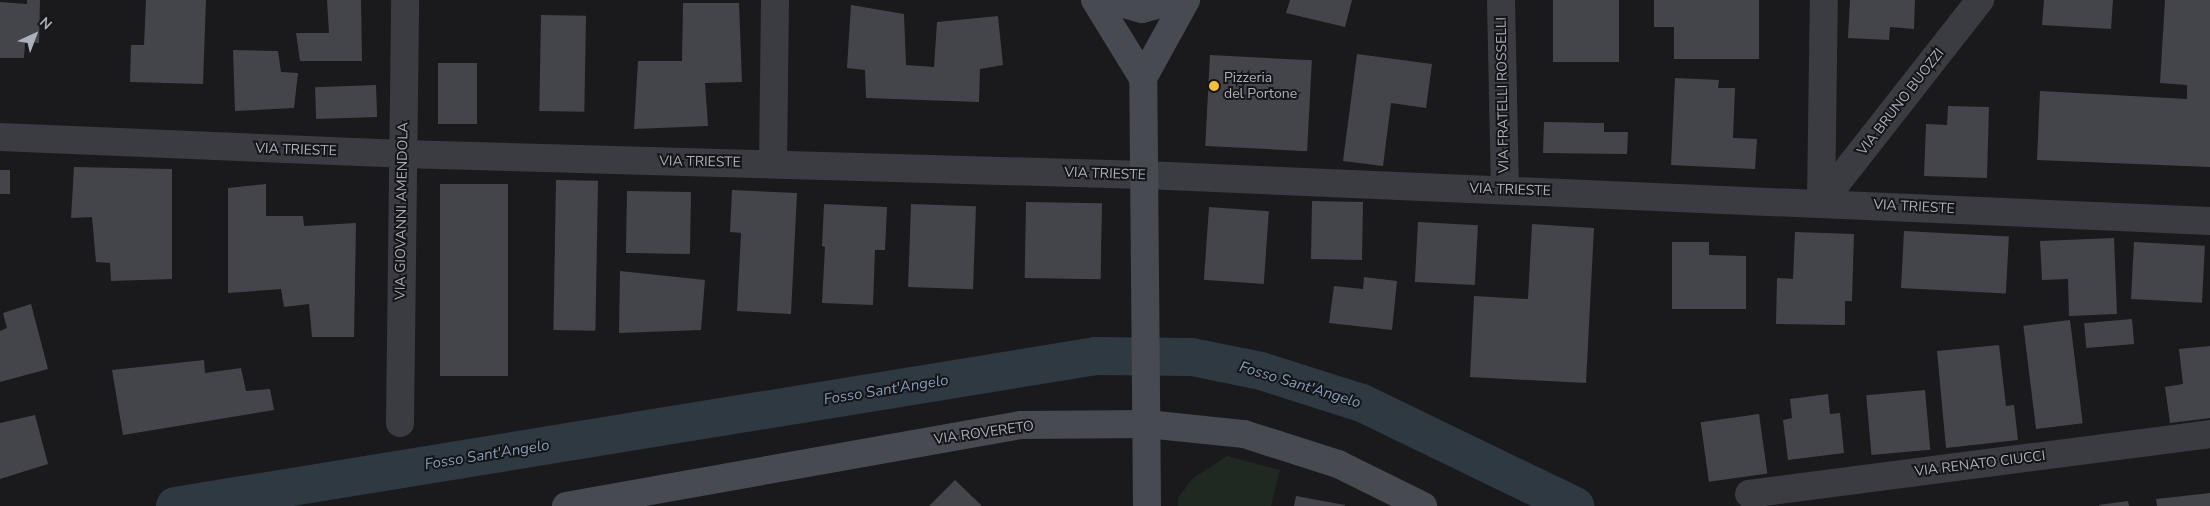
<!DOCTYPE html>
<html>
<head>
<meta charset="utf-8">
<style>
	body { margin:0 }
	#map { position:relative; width:2210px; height:506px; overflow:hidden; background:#1a1a1d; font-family:"Nunito Sans",sans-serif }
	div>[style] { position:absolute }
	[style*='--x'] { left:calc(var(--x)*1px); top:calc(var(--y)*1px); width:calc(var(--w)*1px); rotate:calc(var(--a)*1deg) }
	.green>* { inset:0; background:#1f2821 }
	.canal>* { height:38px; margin:-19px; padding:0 19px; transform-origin:19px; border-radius:19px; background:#2e3942 }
	.building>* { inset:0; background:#44454a; transform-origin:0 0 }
	.street>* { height:28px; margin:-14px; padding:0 14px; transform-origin:14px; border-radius:14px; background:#3b3c42 }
	.secondary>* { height:28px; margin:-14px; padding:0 14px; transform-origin:14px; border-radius:14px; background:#484a52 }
	.dots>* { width:14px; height:14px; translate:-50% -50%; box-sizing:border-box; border:2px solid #151518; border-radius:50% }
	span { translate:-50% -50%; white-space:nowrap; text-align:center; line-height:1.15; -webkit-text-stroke:4px #151518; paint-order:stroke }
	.poi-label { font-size:14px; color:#acb0bd }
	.left { translate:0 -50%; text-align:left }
	.street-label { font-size:14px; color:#acb0bd }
	.water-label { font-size:15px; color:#819db9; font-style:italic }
	.north { position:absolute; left:10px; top:10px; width:50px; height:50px; -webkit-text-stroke:4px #151518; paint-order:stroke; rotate:43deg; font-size:14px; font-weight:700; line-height:20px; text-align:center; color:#acb0bd }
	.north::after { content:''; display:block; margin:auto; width:18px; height:22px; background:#acb0bd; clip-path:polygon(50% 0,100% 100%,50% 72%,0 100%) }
</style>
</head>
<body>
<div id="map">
	<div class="green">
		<div style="clip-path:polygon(1227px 456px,1280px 470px,1271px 506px,1178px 506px,1178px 498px,1192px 479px)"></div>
	</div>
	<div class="canal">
		<div style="--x:175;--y:506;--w:933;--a:-9.25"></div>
		<div style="--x:1096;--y:356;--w:96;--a:0.6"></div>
		<div style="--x:1192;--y:357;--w:70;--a:11.5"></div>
		<div style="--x:1261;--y:371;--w:106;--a:17.6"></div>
		<div style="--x:1362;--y:403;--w:237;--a:25.8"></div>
	</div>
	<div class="building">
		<div style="clip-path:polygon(27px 0,40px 0,39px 43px,25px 42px,24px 58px,0 58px,0 2px,27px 4px)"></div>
		<div style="clip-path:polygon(146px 0,206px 0,203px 84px,130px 82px,131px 45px,144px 45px)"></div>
		<div style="clip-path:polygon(327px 0,361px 0,362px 61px,300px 61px,296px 33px,329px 33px)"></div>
		<div style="clip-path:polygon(1290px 0,1352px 0,1345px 27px,1286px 13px)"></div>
		<div style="left:1553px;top:0;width:66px;height:62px"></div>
		<div style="clip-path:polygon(1654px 0,1759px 0,1759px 59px,1674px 59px,1674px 27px,1654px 27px)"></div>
		<div style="clip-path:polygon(1850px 0,1915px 0,1914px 29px,1890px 27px,1889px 40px,1848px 38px)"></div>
		<div style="clip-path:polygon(2044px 0,2113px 0,2111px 29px,2042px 25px)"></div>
		<div style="clip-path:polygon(2165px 0,2210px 0,2210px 167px,2037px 160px,2040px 91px,2187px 99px,2187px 85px,2160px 83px)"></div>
		<div style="clip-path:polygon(683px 3px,739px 3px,742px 82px,705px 83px,708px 126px,634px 129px,638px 61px,682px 61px)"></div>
		<div style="clip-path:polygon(851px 5px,904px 14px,906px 65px,934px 67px,937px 22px,998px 16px,1003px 65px,980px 69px,979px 102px,866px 98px,865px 70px,847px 68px)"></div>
		<div style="left:541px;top:15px;width:45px;height:96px;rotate:1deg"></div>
		<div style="clip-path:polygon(233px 50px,278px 51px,281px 72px,298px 73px,294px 108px,235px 111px)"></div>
		<div style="clip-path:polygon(1357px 54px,1432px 64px,1426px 108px,1391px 103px,1383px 166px,1343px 161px)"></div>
		<div style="left:1210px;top:55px;width:102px;height:91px;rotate:3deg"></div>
		<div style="left:477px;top:63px;width:61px;height:39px;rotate:90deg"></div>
		<div style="clip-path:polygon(1675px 78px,1719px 80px,1718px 88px,1735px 88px,1733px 138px,1757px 139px,1755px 169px,1671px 165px)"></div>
		<div style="left:376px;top:85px;width:32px;height:61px;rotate:88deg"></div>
		<div style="clip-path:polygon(1948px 106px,1989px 107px,1987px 178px,1924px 176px,1926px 124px,1947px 125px)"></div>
		<div style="clip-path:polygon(1544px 122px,1604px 123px,1604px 132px,1628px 132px,1627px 154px,1543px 153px)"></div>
		<div style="clip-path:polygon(74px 167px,172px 169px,172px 279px,111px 281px,110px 263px,96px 262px,92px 217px,71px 218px)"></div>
		<div style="left:0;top:170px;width:10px;height:24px"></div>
		<div style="left:556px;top:180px;width:42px;height:150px;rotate:1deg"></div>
		<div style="clip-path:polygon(266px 184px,266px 216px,303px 216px,304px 226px,356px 223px,354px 337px,312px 337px,309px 304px,284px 307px,281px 289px,228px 293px,228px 188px)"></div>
		<div style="left:508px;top:184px;width:192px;height:68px;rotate:90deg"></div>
		<div style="clip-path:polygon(732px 190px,797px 193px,791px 314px,737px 311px,741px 233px,730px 232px)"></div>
		<div style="left:627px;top:191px;width:64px;height:62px;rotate:1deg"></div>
		<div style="left:1312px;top:201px;width:51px;height:58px;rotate:1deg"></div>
		<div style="left:1026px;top:202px;width:76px;height:76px;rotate:1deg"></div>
		<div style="clip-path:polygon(824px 204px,887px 207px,885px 250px,875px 250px,873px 305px,822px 303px,825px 247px,822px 246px)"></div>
		<div style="left:911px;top:204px;width:65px;height:83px;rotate:2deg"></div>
		<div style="left:1209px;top:207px;width:60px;height:73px;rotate:4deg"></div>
		<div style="left:1418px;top:222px;width:60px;height:60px;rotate:3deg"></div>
		<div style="clip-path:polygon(1532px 224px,1594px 228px,1586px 383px,1470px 377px,1474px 296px,1528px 299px)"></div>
		<div style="left:1904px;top:231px;width:105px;height:57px;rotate:3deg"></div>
		<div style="clip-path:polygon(1795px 232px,1854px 234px,1852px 301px,1845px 301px,1845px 325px,1776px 324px,1777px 278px,1793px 279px)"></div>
		<div style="clip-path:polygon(2114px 238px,2117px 314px,2069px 316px,2068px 279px,2042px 280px,2040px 241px)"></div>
		<div style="clip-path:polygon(1672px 242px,1709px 242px,1709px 255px,1746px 256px,1746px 309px,1672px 309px)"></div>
		<div style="left:2134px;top:242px;width:71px;height:57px;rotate:3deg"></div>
		<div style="clip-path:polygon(620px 271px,705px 280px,701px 330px,619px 333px)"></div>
		<div style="clip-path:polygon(1364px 277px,1397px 281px,1392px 330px,1329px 323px,1334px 286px,1363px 289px)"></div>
		<div style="clip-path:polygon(31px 304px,48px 369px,0 382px,0 331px,7px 328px,3px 313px)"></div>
		<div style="left:2132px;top:319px;width:25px;height:48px;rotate:85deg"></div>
		<div style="left:2070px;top:320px;width:104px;height:47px;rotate:83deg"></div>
		<div style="clip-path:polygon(1999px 345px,2006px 406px,2014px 405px,2018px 440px,1946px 448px,1937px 351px)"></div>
		<div style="clip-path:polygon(2210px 346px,2210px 418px,2170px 423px,2165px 387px,2183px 384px,2179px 349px)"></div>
		<div style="clip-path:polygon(204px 360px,205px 373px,241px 368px,246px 391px,270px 389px,274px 410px,123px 435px,112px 370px)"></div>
		<div style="left:1925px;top:390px;width:60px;height:59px;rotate:85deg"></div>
		<div style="clip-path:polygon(1828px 394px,1830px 414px,1840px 413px,1844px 453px,1788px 460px,1783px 420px,1792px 418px,1790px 399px)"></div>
		<div style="left:1759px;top:414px;width:60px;height:59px;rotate:82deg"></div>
		<div style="clip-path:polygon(35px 415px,48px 464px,0 479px,0 423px)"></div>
		<div style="clip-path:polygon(955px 480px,982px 506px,929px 506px)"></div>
		<div style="clip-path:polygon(2210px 493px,2210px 506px,2157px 506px,2156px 499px)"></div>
		<div style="clip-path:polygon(1296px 496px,1345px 505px,1345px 506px,1294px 506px)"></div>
		<div style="clip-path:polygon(2128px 501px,2129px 506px,2099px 506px,2099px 505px)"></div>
	</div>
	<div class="street">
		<div style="--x:1501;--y:0;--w:190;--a:88.8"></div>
		<div style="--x:0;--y:137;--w:403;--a:2.4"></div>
		<div style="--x:403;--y:154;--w:742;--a:1.62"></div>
		<div style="--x:1145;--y:175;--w:1066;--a:2.47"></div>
		<div style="--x:773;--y:164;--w:164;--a:-89.3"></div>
		<div style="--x:1821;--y:203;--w:258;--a:-51.9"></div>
		<div style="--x:1821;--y:203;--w:203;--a:-89.2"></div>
		<div style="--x:400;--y:423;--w:423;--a:-89.3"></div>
		<div style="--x:1749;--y:494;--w:465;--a:-7.4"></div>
	</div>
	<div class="secondary">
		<div style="--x:1095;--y:0;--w:92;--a:58.4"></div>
		<div style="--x:1110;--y:0;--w:33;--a:16"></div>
		<div style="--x:1142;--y:9;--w:35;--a:-15"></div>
		<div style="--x:566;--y:506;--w:462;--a:-10.1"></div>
		<div style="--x:1021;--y:425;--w:126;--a:-0.5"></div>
		<div style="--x:1147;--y:424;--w:98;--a:5.9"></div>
		<div style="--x:1244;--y:434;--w:99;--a:17.7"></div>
		<div style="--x:1338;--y:464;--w:95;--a:26.3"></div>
		<div style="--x:1147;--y:506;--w:428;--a:-90.5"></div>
		<div style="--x:1143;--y:78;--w:89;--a:-61.1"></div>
	</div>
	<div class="dots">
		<div style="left:1214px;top:86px;background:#febf31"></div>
	</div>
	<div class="poi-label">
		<span class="left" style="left:1224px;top:86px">Pizzeria<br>del Portone</span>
	</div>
	<div class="street-label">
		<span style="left:1503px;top:95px;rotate:-91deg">VIA FRATELLI ROSSELLI</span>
		<span style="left:1901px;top:102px;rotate:-52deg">VIA BRUNO BUOZZI</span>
		<span style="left:296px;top:150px;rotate:2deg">VIA TRIESTE</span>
		<span style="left:700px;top:162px;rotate:1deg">VIA TRIESTE</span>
		<span style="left:1105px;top:174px;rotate:2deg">VIA TRIESTE</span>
		<span style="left:1510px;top:190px;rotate:2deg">VIA TRIESTE</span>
		<span style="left:1914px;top:207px;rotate:3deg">VIA TRIESTE</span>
		<span style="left:402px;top:211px;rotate:-89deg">VIA GIOVANNI AMENDOLA</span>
		<span style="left:984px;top:433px;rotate:-8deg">VIA ROVERETO</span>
		<span style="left:1980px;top:464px;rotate:-7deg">VIA RENATO CIUCCI</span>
	</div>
	<div class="water-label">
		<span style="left:1300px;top:385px;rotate:17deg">Fosso Sant'Angelo</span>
		<span style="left:886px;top:390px;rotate:-9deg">Fosso Sant'Angelo</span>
		<span style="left:487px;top:455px;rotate:-9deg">Fosso Sant'Angelo</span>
	</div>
	<div class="north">N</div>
</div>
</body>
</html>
